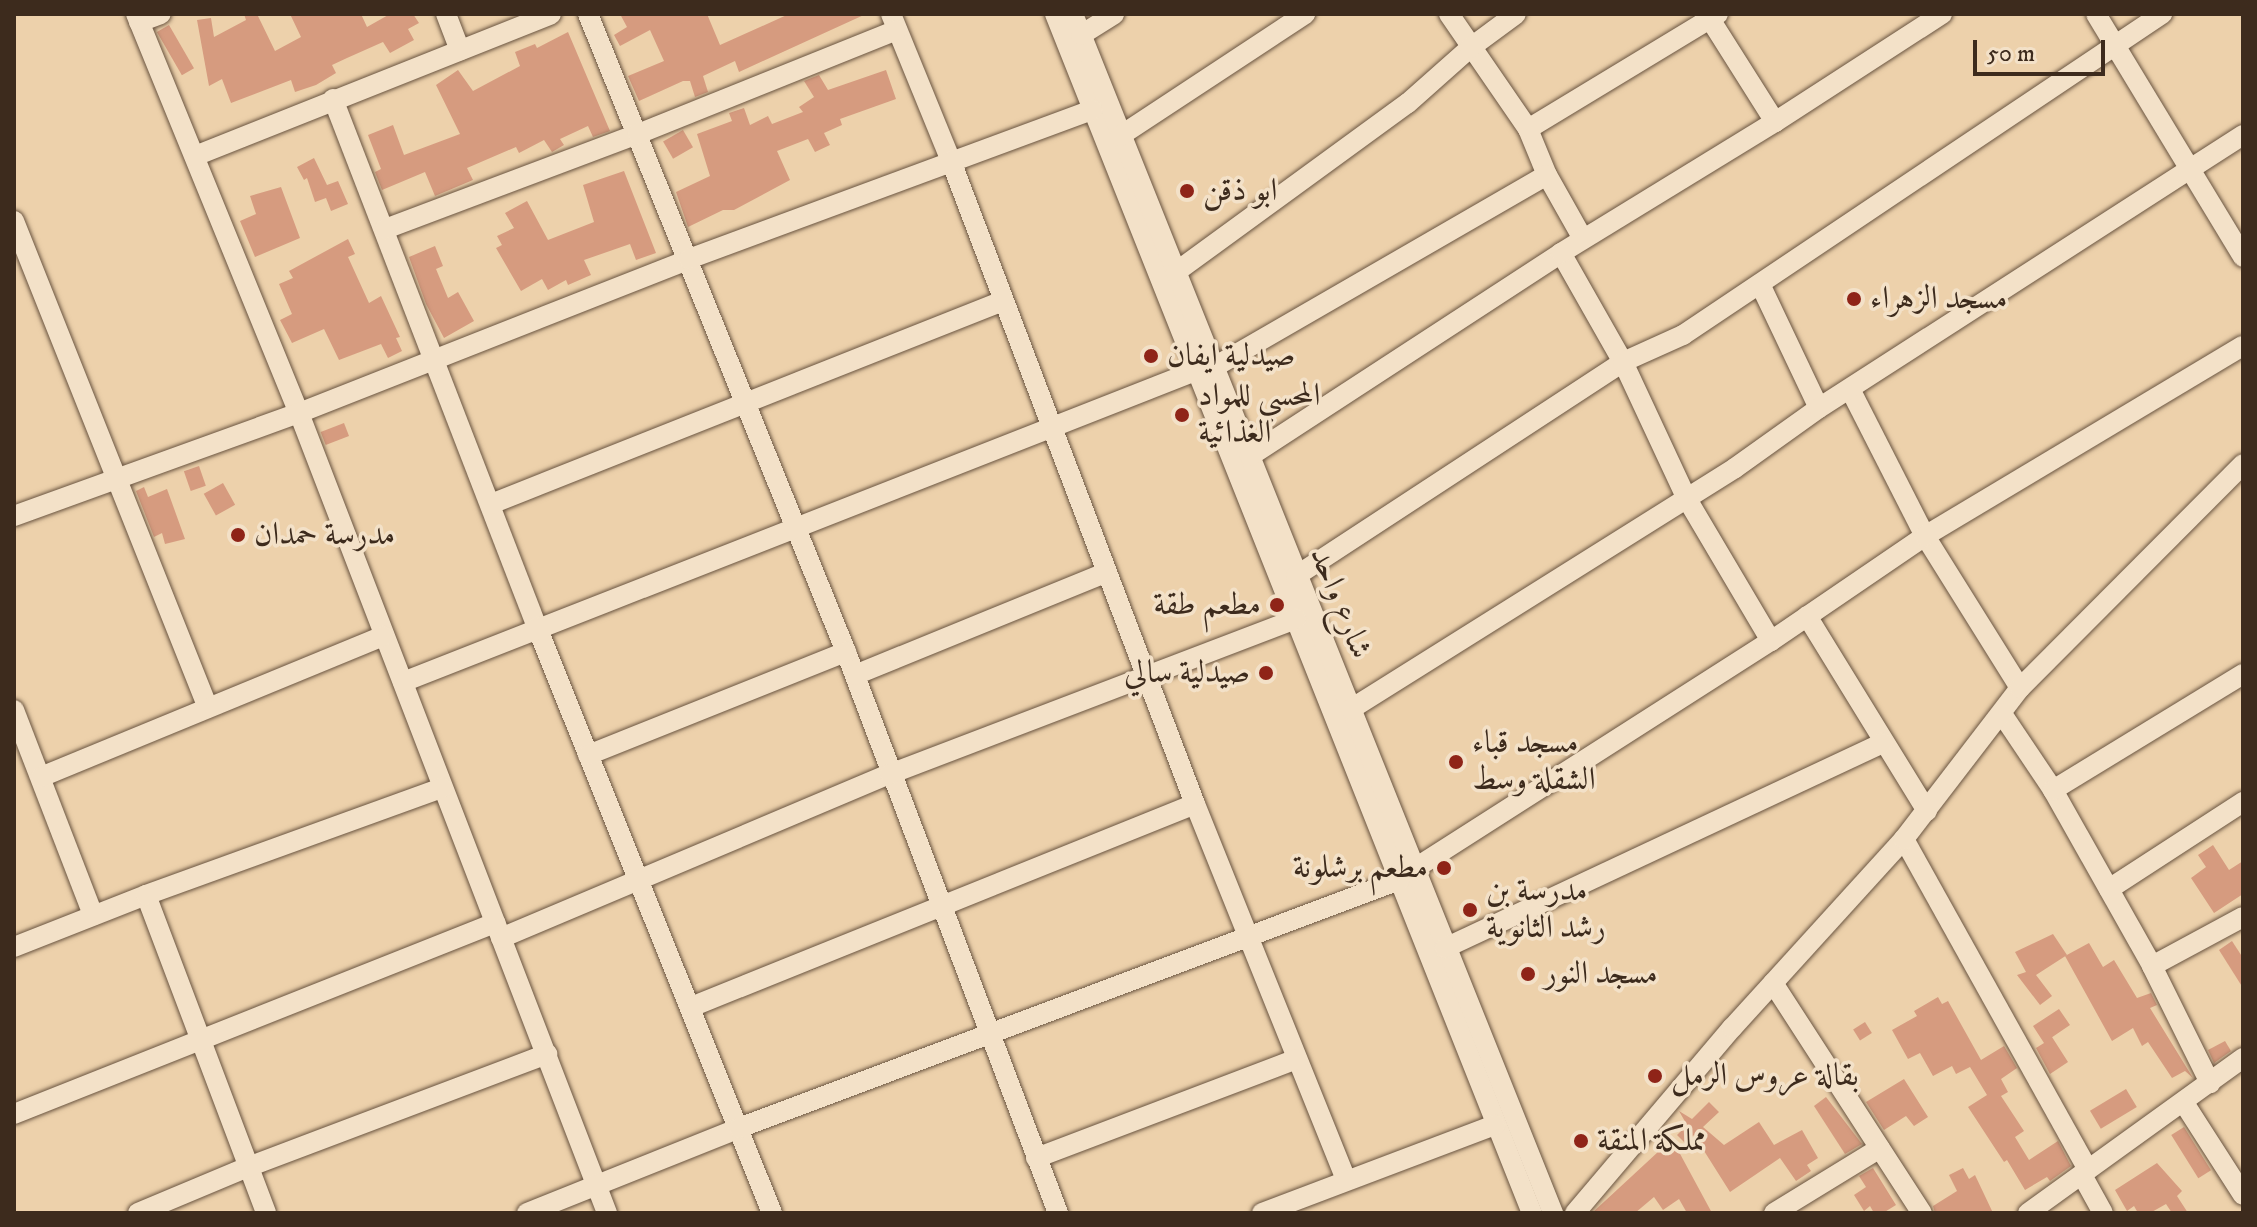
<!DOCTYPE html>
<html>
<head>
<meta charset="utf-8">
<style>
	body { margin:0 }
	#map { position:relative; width:2257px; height:1227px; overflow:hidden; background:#edd1ab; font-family:"IM FELL DW Pica",Amiri,serif }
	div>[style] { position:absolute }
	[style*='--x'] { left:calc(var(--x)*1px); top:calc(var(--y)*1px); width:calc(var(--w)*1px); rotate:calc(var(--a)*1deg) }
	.building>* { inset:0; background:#d69b7f; transform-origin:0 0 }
	.roads { filter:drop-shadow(0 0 2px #695440) drop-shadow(0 0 2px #695440) }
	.minor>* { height:20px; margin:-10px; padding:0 10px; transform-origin:10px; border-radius:10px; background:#f3e1c8 }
	.dots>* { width:22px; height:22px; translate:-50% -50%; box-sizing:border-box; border:4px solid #f3e1c8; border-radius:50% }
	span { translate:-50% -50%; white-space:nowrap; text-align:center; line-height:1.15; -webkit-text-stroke:7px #f3e1c8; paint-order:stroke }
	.poi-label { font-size:32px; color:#3d2b1d }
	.left { translate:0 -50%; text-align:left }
	.right { translate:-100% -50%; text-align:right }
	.street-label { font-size:32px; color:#3d2b1d }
	.frame { position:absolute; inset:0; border:16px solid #3d2b1d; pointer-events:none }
	.scale { position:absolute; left:1973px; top:40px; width:132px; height:36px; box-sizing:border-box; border:4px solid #3d2b1d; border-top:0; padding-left:10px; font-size:24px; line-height:28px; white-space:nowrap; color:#3d2b1d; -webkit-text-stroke:6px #f3e1c8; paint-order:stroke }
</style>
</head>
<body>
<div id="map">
	<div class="building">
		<div style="clip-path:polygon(244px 14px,257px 14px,275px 51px,301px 37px,290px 14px,361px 14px,367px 27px,390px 14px,413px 14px,419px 23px,408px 29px,414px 40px,390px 53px,383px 42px,347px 58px,332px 65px,336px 73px,316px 85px,295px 92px,291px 80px,231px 103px,222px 79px,209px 86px,197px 20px,211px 18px,214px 37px,246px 20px)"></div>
		<div style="clip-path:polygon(620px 14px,707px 14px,720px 45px,789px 14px,866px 14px,739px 72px,735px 61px,703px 76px,708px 92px,695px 97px,690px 81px,683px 81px,639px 101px,628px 76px,664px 61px,650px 30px,620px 46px,614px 35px,627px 27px)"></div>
		<div style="left:169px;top:25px;width:50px;height:14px;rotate:60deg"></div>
		<div style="clip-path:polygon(568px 32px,610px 131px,593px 137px,588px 126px,560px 139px,564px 145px,552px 152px,544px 140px,519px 153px,516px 147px,467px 168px,473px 180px,435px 196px,425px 172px,382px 190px,375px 172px,381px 169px,368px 135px,393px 125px,404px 155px,460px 134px,436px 85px,458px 70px,473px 91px,520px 66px,515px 52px,535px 44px,537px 48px)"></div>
		<div style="clip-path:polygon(886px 70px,896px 99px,840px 119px,842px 125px,824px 133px,830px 145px,815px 152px,808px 139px,777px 151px,790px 180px,734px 210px,723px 210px,688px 227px,676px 192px,710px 176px,697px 134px,732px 121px,729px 113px,744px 108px,750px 125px,768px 116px,772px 124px,803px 112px,799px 107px,814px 97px,804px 81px,819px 75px,828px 90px)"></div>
		<div style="left:683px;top:130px;width:20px;height:23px;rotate:60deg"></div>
		<div style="clip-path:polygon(314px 158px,327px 185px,338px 181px,348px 204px,331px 211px,326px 198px,315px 202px,307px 178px,304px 180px,297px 167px)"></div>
		<div style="clip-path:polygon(624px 171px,656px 253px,636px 260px,630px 244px,584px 260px,591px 275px,568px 285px,566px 280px,548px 290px,542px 279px,521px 291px,496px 248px,502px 245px,497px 236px,514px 228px,505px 213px,527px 201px,548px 240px,594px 222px,583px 185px)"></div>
		<div style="clip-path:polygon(281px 187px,300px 238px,255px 257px,240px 221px,256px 214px,250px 196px)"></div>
		<div style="clip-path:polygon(348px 239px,355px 254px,348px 257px,369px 303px,381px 296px,400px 337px,396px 338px,402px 351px,388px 358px,381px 344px,339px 360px,324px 329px,292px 343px,280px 320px,292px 314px,279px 284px,293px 278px,289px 271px)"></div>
		<div style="clip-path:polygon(435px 246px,443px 266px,436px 269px,448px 298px,458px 292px,474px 321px,444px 338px,426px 304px,409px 257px)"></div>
		<div style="left:344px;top:423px;width:14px;height:25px;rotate:69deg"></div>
		<div style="left:199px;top:466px;width:21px;height:16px;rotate:71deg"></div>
		<div style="left:223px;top:483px;width:25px;height:22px;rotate:61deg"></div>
		<div style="clip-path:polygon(144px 487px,148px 497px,167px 489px,185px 539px,165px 544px,162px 533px,154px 537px,136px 491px)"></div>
		<div style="clip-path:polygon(2213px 845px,2229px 870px,2243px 861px,2243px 894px,2214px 913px,2191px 878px,2206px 867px,2198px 855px)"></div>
		<div style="clip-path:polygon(2053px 934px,2067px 955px,2036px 975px,2052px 996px,2040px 1005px,2017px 975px,2026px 972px,2015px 952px)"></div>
		<div style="clip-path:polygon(2232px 941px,2243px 958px,2243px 988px,2219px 950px)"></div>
		<div style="clip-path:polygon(2089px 943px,2103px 967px,2114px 960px,2137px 998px,2151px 993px,2157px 1005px,2150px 1008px,2193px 1078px,2185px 1071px,2172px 1078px,2148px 1042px,2142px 1046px,2133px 1028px,2112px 1041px,2065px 956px)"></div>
		<div style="clip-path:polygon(1938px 997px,1942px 1004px,1948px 1001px,1981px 1060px,2004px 1046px,2007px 1051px,2017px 1068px,2001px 1079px,2008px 1092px,2001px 1096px,2024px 1131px,2015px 1137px,2029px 1160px,2058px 1141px,2071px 1166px,2050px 1181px,2047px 1177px,2025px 1190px,2007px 1160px,2004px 1162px,1968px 1107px,1987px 1095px,1970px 1067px,1956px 1074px,1952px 1066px,1933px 1076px,1920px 1053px,1908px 1059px,1892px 1030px,1917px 1016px,1914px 1011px)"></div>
		<div style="clip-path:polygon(2059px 1009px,2070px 1025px,2048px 1040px,2052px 1037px,2068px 1062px,2050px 1074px,2036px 1048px,2044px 1043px,2033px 1026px)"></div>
		<div style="left:1865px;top:1022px;width:13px;height:14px;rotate:58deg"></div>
		<div style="clip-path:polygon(2225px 1041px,2231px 1051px,2214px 1063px,2208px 1050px)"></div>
		<div style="clip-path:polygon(1904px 1079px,1928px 1117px,1914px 1126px,1906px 1116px,1884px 1130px,1866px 1102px)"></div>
		<div style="left:2126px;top:1089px;width:21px;height:42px;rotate:59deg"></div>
		<div style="clip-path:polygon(1826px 1097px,1862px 1144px,1845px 1154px,1814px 1106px)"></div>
		<div style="clip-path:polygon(1709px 1102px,1719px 1112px,1703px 1127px,1724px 1145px,1759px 1122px,1774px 1145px,1802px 1130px,1818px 1158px,1807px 1165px,1811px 1171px,1796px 1181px,1780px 1158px,1730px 1192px,1694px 1135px,1685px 1143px,1677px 1135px,1687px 1125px,1679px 1111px,1692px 1119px)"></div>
		<div style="left:2184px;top:1127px;width:51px;height:15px;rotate:58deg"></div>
		<div style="clip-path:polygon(1672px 1139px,1712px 1213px,1687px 1213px,1679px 1199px,1663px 1210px,1654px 1197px,1635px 1213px,1592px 1213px)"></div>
		<div style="clip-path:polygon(2157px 1163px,2182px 1191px,2177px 1196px,2188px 1213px,2172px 1213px,2166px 1204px,2150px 1213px,2138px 1213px,2134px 1206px,2127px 1211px,2115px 1190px)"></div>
		<div style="clip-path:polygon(1873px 1168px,1896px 1205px,1883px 1213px,1874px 1213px,1870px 1206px,1864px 1211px,1854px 1195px,1866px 1187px,1859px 1176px)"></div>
		<div style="clip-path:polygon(1963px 1168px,1969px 1179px,1975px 1175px,1993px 1213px,1935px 1213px,1933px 1206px,1957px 1191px,1949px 1175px)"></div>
	</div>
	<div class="roads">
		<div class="minor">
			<div style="--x:136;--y:14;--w:431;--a:67.8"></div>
			<div style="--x:299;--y:413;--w:857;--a:68.94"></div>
			<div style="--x:446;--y:14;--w:39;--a:69"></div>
			<div style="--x:588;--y:14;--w:688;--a:67.98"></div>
			<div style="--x:846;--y:652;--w:600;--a:69.3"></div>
			<div style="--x:891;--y:14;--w:159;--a:67.8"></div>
			<div style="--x:951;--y:161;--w:688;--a:69.22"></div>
			<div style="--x:1195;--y:804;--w:405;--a:68.1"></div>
			<div style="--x:1055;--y:14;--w:1290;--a:68.31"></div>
			<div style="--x:1073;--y:14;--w:1292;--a:68.18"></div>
			<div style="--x:1449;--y:14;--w:140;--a:55.5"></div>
			<div style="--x:1528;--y:129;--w:50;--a:67.6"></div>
			<div style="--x:1547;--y:175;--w:73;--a:60.6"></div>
			<div style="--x:2096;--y:14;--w:284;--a:58.8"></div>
			<div style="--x:1710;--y:19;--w:122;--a:57.7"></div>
			<div style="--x:139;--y:22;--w:23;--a:-20"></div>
			<div style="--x:1081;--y:35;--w:39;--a:-32"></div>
			<div style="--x:333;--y:99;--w:566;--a:68.88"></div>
			<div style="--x:537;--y:627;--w:631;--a:68.15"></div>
			<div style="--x:1528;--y:129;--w:222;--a:-31.2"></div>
			<div style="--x:1120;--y:136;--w:222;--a:-33.4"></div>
			<div style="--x:195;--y:156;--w:383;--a:-21.7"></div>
			<div style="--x:14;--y:221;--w:524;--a:68.28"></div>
			<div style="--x:385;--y:229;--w:270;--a:-20.6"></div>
			<div style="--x:638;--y:134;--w:279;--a:-21.9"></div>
			<div style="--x:1561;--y:253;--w:125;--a:60.4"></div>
			<div style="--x:1623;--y:362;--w:151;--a:65"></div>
			<div style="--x:1687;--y:499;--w:165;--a:59.4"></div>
			<div style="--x:1176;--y:272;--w:287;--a:-36.1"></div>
			<div style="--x:1408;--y:103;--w:83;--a:-41.6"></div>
			<div style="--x:1470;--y:48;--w:57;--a:-36.5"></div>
			<div style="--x:1760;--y:284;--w:137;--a:64.6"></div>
			<div style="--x:1216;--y:366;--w:382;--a:-30"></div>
			<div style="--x:1850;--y:389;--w:165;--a:63"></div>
			<div style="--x:1925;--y:536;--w:179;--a:58"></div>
			<div style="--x:1250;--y:456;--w:371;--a:-33.1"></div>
			<div style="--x:1561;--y:253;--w:251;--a:-31.5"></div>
			<div style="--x:1775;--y:122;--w:199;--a:-32.9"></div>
			<div style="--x:491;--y:504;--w:551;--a:-21.63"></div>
			<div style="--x:14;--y:516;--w:303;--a:-19.9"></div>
			<div style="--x:299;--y:413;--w:419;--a:-21.5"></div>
			<div style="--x:689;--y:259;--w:430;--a:-20.3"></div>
			<div style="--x:1296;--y:576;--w:391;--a:-33.2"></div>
			<div style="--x:1623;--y:362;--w:66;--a:-24.2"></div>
			<div style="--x:1683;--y:335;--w:577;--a:-33.83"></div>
			<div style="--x:1807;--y:616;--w:229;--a:58.4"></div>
			<div style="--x:855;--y:675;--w:272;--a:-22.2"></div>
			<div style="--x:403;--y:682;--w:854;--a:-21.43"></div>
			<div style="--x:1351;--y:709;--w:453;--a:-32.1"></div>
			<div style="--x:1735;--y:468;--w:103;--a:-35.5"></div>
			<div style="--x:1819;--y:408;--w:504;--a:-32.78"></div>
			<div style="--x:14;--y:710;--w:220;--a:68.9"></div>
			<div style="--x:2002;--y:714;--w:92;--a:56.1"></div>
			<div style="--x:2053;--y:790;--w:202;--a:60.6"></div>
			<div style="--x:2152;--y:966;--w:131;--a:63.6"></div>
			<div style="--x:588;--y:755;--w:278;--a:-21.8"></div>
			<div style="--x:41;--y:777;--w:370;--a:-22.4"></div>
			<div style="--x:2053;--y:790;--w:223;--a:-31.4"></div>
			<div style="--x:1904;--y:839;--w:378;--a:60.9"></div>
			<div style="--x:1414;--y:869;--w:424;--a:-32.6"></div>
			<div style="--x:1771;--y:641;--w:186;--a:-34.3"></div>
			<div style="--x:1925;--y:536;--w:370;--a:-30.9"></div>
			<div style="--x:2109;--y:889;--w:160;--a:-33"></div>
			<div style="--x:146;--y:895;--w:340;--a:69.3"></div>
			<div style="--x:501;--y:938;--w:422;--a:-22.9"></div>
			<div style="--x:890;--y:774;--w:435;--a:-20.9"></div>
			<div style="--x:14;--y:947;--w:142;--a:-21.5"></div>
			<div style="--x:146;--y:895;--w:315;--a:-19.9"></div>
			<div style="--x:1445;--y:948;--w:483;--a:-25.1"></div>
			<div style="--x:2152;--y:966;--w:103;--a:-28.3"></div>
			<div style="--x:1773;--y:983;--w:274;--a:57.1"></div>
			<div style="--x:691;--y:1007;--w:543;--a:-21.94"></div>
			<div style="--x:2184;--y:1103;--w:109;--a:57.3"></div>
			<div style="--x:14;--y:1114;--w:518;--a:-21.66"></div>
			<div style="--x:1036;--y:1158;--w:279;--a:-20.8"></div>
			<div style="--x:2082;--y:1175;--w:43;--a:61.1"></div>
			<div style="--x:138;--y:1213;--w:119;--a:-22.7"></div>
			<div style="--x:248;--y:1167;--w:320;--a:-20.7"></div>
			<div style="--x:527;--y:1213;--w:228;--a:-21.8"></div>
			<div style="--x:739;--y:1128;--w:705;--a:-20.59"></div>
			<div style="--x:1262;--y:1213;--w:249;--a:-20.7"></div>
			<div style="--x:1575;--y:1213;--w:243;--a:-49.7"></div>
			<div style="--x:1732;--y:1028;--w:256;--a:-47.7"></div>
			<div style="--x:1904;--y:839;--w:190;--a:-52.5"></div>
			<div style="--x:2020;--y:688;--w:316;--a:-45.1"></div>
			<div style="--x:1774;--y:1213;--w:124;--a:-31.5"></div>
			<div style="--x:2028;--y:1213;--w:265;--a:-35.8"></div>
		</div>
	</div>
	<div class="dots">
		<div style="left:1187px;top:191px;background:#8f2418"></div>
		<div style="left:1854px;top:299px;background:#8f2418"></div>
		<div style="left:1151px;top:356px;background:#8f2418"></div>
		<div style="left:1182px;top:415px;background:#8f2418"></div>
		<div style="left:238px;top:535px;background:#8f2418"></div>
		<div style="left:1277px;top:605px;background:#8f2418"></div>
		<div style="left:1266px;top:673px;background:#8f2418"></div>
		<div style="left:1456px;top:762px;background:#8f2418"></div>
		<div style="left:1444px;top:868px;background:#8f2418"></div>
		<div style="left:1470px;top:910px;background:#8f2418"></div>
		<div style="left:1528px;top:974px;background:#8f2418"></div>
		<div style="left:1655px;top:1076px;background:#8f2418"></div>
		<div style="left:1581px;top:1141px;background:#8f2418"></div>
	</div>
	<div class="poi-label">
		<span class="left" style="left:1203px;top:191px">ابو ذقن</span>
		<span class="left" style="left:1870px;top:299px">مسجد الزهراء</span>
		<span class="left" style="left:1167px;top:356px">صيدلية ايفان</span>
		<span class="left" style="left:1198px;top:415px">المحسي للمواد<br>الغذائية</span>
		<span class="left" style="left:254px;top:535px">مدرسة حمدان</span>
		<span class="right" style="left:1261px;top:605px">مطعم طقة</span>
		<span class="right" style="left:1250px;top:673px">صيدلية سالي</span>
		<span class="left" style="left:1472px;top:762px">مسجد قباء<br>الشقلة وسط</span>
		<span class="right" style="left:1428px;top:868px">مطعم برشلونة</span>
		<span class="left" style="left:1486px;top:910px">مدرسة بن<br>رشد الثانوية</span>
		<span class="left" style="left:1544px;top:974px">مسجد النور</span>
		<span class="left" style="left:1671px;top:1076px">بقالة عروس الرمل</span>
		<span class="left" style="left:1597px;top:1141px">مملكة المنقة</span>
	</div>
	<div class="street-label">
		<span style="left:1340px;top:603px;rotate:68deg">شارع واحد</span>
	</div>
	<div class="frame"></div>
	<div class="scale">50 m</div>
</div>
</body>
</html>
